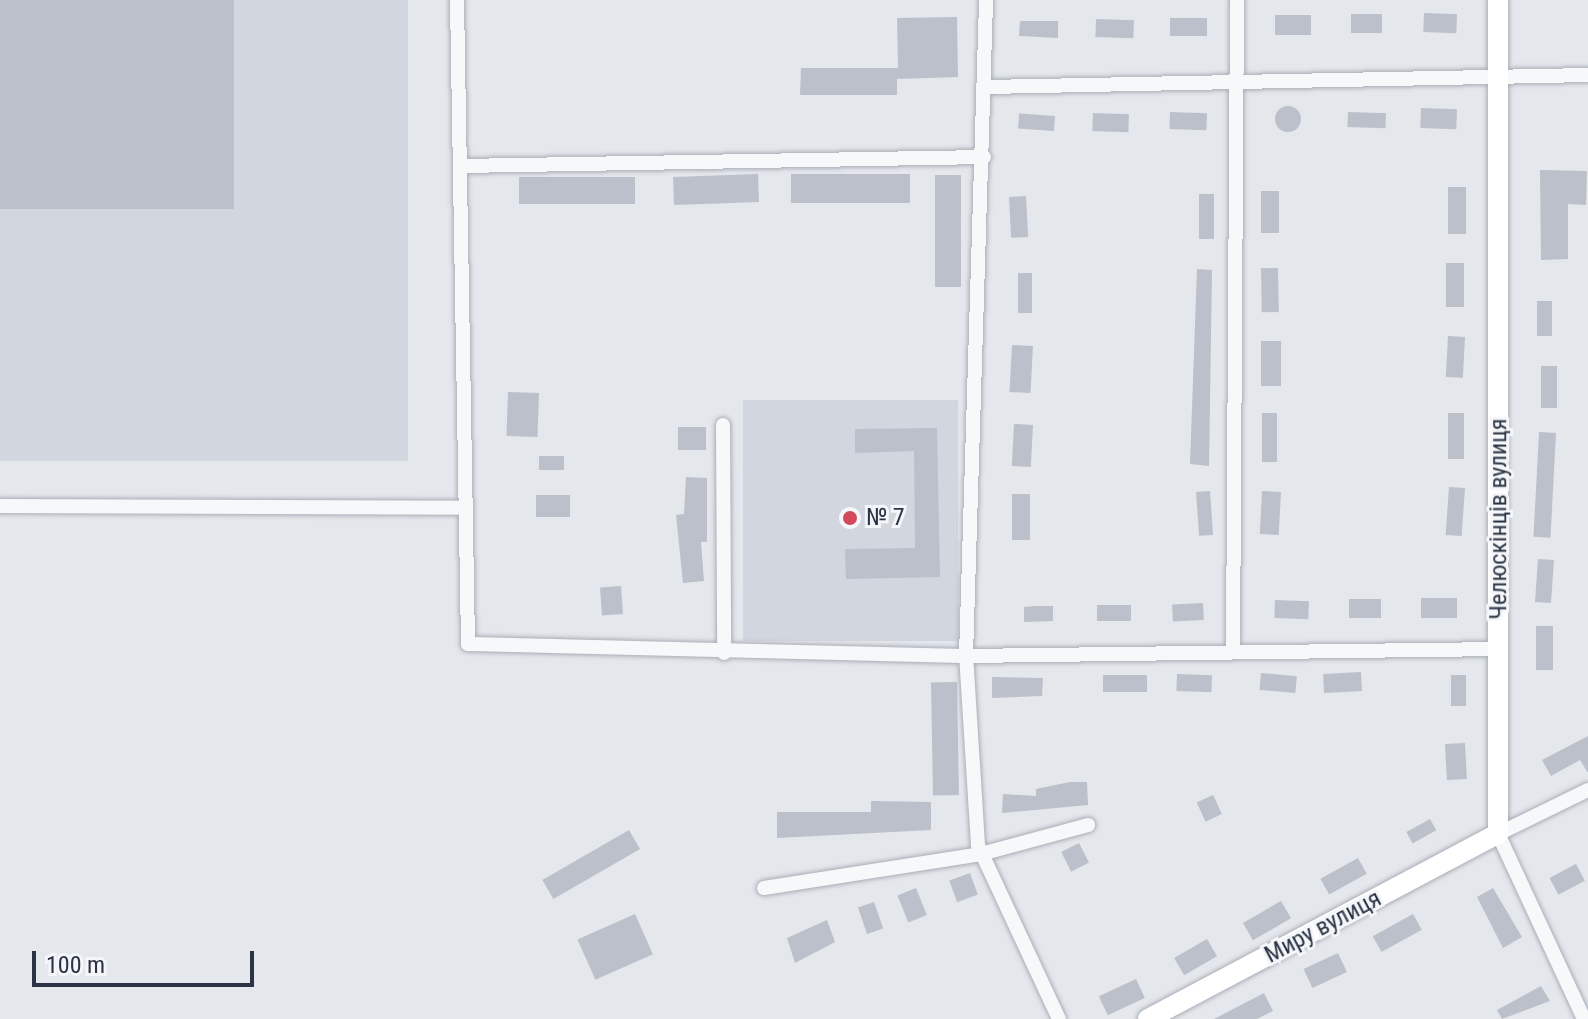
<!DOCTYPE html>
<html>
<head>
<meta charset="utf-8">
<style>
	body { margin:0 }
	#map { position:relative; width:1588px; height:1019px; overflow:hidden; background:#e4e7ec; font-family:"Roboto Condensed",sans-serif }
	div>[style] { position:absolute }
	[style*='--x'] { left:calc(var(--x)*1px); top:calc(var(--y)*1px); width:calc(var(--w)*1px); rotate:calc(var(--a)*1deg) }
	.built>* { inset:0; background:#d2d6de; transform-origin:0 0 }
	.building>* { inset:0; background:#bbc0ca; transform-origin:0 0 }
	.round { border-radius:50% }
	.roads { filter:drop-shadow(0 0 2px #a9aeb7) drop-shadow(0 0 2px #a9aeb7) }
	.minor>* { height:14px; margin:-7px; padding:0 7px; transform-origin:7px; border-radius:7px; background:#f7f8fa }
	.secondary>* { height:20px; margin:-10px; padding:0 10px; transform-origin:10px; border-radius:10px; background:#fff }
	.dots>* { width:22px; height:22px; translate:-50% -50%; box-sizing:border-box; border:4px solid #f4f6f9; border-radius:50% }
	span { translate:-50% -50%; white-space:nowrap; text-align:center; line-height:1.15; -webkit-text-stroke:6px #f4f6f9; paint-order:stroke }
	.poi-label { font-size:24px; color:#2b3445 }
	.left { translate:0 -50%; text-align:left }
	.street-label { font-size:24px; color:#2b3445 }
	.scale { position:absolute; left:32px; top:951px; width:222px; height:36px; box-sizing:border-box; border:4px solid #2b3445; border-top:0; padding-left:10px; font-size:24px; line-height:28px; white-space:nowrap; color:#2b3445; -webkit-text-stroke:6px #f4f6f9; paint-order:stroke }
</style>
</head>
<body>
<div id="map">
	<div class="built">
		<div style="left:0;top:0;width:408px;height:461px"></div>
		<div style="left:958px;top:400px;width:241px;height:215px;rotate:90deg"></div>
	</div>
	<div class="building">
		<div style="left:0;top:0;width:234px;height:209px"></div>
		<div style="left:1424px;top:13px;width:33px;height:19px;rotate:2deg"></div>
		<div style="left:1382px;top:14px;width:19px;height:31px;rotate:90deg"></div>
		<div style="left:1311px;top:15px;width:20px;height:36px;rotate:90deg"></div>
		<div style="clip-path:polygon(957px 17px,958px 77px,897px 79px,897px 95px,800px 95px,801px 68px,898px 68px,897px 18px)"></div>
		<div style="left:1170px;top:18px;width:37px;height:18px"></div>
		<div style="left:1096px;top:19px;width:38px;height:18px;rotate:2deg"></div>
		<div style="clip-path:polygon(1020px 21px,1058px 21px,1058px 38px,1019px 36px)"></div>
		<div class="round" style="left:1275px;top:106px;width:26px;height:26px"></div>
		<div style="left:1421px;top:108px;width:36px;height:20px;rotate:2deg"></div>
		<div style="left:1170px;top:112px;width:37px;height:17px;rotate:2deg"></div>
		<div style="left:1348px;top:112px;width:38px;height:15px;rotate:2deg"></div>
		<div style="left:1093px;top:113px;width:36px;height:18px;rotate:2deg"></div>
		<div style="left:1055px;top:116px;width:15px;height:36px;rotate:94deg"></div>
		<div style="clip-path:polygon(1540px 170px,1587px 171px,1586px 205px,1568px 204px,1568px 259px,1541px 260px)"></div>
		<div style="left:758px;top:174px;width:28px;height:85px;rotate:88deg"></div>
		<div style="left:910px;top:174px;width:29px;height:119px;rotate:90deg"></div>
		<div style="left:935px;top:175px;width:26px;height:112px"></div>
		<div style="left:635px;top:177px;width:27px;height:116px;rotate:90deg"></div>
		<div style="left:1448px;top:187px;width:18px;height:47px"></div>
		<div style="left:1261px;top:191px;width:18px;height:42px"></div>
		<div style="left:1199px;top:194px;width:15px;height:45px"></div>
		<div style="left:1026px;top:196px;width:41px;height:17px;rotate:87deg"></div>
		<div style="left:1446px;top:263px;width:18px;height:44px"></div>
		<div style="left:1278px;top:268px;width:44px;height:17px;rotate:89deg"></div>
		<div style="clip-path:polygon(1197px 269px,1212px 270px,1209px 466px,1190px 464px)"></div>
		<div style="left:1018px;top:273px;width:14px;height:40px"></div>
		<div style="left:1537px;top:301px;width:15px;height:35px"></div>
		<div style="left:1448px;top:336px;width:17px;height:41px;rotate:3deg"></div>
		<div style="left:1261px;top:341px;width:20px;height:45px"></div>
		<div style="left:1012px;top:345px;width:21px;height:47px;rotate:3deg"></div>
		<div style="left:1541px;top:366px;width:16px;height:42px"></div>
		<div style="left:508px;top:392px;width:31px;height:44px;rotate:2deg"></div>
		<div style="left:1262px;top:413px;width:15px;height:49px"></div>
		<div style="left:1448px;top:413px;width:16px;height:46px"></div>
		<div style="left:1014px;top:424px;width:19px;height:42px;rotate:3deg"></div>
		<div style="left:678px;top:427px;width:28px;height:23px"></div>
		<div style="clip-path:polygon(937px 428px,940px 577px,846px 579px,845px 549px,915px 548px,914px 451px,855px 453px,855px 429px)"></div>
		<div style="left:1539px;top:432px;width:17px;height:105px;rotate:3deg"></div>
		<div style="left:539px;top:456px;width:25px;height:14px"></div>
		<div style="clip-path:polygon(686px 477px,707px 478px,707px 542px,701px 542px,704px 581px,683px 583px,676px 515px,684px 514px)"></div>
		<div style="left:1449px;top:487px;width:16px;height:48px;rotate:4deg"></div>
		<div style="left:1210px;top:491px;width:44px;height:14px;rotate:86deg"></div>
		<div style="left:1262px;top:491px;width:19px;height:43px;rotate:3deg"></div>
		<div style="left:1012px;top:494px;width:18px;height:46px"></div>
		<div style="left:536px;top:495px;width:34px;height:22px"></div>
		<div style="left:1538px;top:559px;width:16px;height:43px;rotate:4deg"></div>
		<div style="left:621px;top:586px;width:28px;height:21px;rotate:86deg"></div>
		<div style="left:1421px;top:598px;width:36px;height:20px"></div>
		<div style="left:1349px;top:599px;width:32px;height:19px"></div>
		<div style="left:1275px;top:600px;width:34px;height:18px;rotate:2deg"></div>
		<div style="left:1203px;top:603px;width:17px;height:31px;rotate:87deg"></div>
		<div style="left:1097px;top:605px;width:34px;height:16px"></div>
		<div style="clip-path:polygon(1036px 606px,1053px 606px,1053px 621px,1024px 622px,1024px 607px)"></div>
		<div style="left:1536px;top:626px;width:17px;height:44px"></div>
		<div style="left:1361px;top:672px;width:19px;height:38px;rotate:87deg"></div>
		<div style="left:1261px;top:673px;width:36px;height:17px;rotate:5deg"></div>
		<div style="left:1177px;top:674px;width:35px;height:17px;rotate:2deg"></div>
		<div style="left:1103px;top:675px;width:44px;height:17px"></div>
		<div style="left:1451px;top:675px;width:15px;height:31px"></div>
		<div style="clip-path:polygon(992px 677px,1043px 678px,1042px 696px,992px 698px)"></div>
		<div style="left:957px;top:682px;width:113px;height:26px;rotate:89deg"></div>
		<div style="clip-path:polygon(1588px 736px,1588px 773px,1580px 760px,1551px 776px,1542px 760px)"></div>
		<div style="left:1465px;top:743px;width:36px;height:20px;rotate:87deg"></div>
		<div style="clip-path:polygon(1070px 782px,1087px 782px,1088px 805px,1002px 813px,1003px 794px,1036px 796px,1036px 789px)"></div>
		<div style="left:1213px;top:795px;width:21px;height:18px;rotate:65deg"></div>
		<div style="clip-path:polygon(871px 801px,931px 802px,931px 830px,777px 838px,777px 812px,871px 812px)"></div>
		<div style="left:1430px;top:819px;width:13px;height:27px;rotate:61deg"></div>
		<div style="left:629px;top:830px;width:22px;height:100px;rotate:60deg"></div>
		<div style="left:1079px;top:843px;width:22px;height:20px;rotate:63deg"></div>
		<div style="left:1358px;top:858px;width:18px;height:43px;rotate:61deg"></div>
		<div style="left:1576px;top:864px;width:19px;height:30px;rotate:62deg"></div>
		<div style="left:970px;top:873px;width:23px;height:22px;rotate:70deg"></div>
		<div style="left:916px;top:888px;width:29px;height:20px;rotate:68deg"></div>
		<div style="clip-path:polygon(1493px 888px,1522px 937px,1503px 948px,1477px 897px)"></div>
		<div style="left:1281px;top:901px;width:20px;height:44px;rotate:60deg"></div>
		<div style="left:874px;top:902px;width:28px;height:17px;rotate:71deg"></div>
		<div style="left:635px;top:914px;width:44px;height:63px;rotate:66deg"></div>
		<div style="left:1413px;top:914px;width:18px;height:46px;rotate:61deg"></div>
		<div style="clip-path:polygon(827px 920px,835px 942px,795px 963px,787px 938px)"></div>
		<div style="left:1207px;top:939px;width:20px;height:38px;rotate:60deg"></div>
		<div style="left:1338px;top:953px;width:21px;height:38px;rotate:65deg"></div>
		<div style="left:1136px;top:979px;width:21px;height:41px;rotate:65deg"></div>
		<div style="clip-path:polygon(1541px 986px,1550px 1001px,1502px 1019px,1497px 1010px)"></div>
		<div style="clip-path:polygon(1264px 993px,1273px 1011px,1257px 1019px,1214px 1019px)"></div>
	</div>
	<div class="roads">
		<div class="minor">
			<div style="--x:457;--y:0;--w:644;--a:89.02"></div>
			<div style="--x:468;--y:644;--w:498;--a:1.4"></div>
			<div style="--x:966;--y:656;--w:656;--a:-88.25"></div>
			<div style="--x:986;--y:87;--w:602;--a:-1.14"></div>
			<div style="--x:460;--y:166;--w:524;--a:-0.98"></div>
			<div style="--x:723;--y:425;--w:228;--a:89.7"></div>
			<div style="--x:0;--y:506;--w:466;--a:0.2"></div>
			<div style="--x:1233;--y:650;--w:650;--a:-89.65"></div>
			<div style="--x:764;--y:888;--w:220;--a:-8.9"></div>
			<div style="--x:981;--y:854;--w:111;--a:-15.2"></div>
			<div style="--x:1059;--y:1019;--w:192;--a:-115"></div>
			<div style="--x:978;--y:845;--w:189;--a:-93.6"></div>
			<div style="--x:966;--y:656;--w:534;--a:-0.75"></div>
			<div style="--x:1584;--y:1019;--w:204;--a:-114.9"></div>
			<div style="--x:1498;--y:834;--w:100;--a:-26.1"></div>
		</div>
		<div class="secondary">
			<div style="--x:1148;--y:1019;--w:396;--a:-27.9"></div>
			<div style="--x:1498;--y:834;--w:834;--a:-90"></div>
		</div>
	</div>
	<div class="dots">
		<div style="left:850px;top:518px;background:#d1495b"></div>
	</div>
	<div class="poi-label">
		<span class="left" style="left:866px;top:518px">№ 7</span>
	</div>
	<div class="street-label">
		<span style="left:1499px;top:519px;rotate:-90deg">Челюскінців вулиця</span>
		<span style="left:1323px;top:927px;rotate:-28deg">Миру вулиця</span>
	</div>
	<div class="scale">100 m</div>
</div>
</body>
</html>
